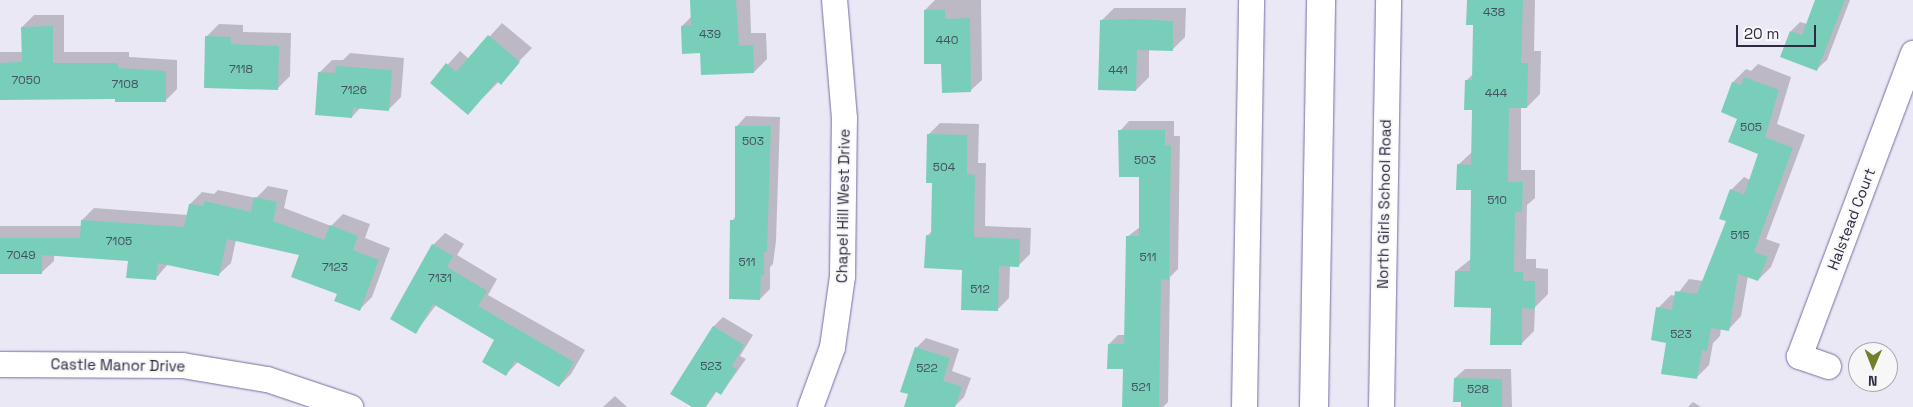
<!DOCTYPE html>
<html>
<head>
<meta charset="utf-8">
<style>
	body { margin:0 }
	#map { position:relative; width:1913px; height:407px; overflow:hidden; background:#ebe8f5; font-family:"Space Grotesk",sans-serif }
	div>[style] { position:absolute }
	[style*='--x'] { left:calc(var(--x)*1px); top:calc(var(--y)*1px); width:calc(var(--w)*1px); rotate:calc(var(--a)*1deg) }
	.shadow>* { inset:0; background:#0003 }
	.building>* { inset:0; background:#79ceb9 }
	.roads { filter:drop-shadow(0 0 1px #7b6ba4) drop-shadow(0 0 1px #7b6ba4) }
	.street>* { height:25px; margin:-12.5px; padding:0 12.5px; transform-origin:12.5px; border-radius:12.5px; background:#fff }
	.secondary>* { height:28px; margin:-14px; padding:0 14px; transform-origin:14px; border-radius:14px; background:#fff }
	span { translate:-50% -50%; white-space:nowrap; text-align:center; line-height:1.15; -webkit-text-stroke:4px #f7f7f7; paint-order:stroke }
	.number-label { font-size:12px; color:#425260 }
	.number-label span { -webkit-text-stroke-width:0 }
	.street-label { font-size:15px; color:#302942 }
	.north { position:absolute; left:1848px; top:342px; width:50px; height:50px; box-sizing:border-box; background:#f7f7f7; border:1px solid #a7a5af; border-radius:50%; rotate:181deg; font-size:14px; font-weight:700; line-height:20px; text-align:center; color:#302942 }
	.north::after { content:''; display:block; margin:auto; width:18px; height:22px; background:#727e2a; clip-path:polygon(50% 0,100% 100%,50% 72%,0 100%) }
	.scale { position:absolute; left:1736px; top:25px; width:80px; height:22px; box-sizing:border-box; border:2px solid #302942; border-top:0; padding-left:6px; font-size:15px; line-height:18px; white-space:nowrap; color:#302942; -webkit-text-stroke:4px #f7f7f7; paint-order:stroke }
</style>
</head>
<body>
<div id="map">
	<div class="shadow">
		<div style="clip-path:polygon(691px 0,750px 0,751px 33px,766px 33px,767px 59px,754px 72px,701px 52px,682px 26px,692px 16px)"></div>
		<div style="clip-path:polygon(935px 0,981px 0,982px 80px,970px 91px,942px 63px,925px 10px)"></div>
		<div style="clip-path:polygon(1468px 0,1535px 0,1534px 51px,1541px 51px,1540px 94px,1527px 107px,1521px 107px,1521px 170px,1535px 170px,1535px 198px,1527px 205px,1526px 259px,1536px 259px,1536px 268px,1548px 269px,1548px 294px,1535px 307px,1534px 331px,1521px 344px,1492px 307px,1456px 271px,1472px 258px,1472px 189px,1458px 165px,1472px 152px,1473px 109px,1466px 81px,1474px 73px,1475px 24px)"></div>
		<div style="clip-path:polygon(1816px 0,1850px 0,1827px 60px,1817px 69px,1791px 31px,1800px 22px,1807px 24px)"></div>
		<div style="clip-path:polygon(1114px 8px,1186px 8px,1185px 37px,1172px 50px,1149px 50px,1149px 77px,1136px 90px,1101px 21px)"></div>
		<div style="clip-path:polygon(34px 15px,64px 15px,64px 52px,129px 52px,129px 57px,177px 60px,177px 89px,165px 101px,116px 98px,0 99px,0 52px,23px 52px,22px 27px)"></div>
		<div style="clip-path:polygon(502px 23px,532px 48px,468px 113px,431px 83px,460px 51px,469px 59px)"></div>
		<div style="clip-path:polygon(219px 24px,243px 25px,243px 32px,291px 33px,290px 76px,277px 89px,206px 37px)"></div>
		<div style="clip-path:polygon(350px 53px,404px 58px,401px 97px,388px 110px,361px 107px,352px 117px,319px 73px,332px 60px,343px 60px)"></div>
		<div style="clip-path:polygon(1758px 64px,1791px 77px,1777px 124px,1805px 135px,1766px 239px,1780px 244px,1771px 267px,1758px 280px,1748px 276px,1741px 316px,1729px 329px,1721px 328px,1720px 336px,1713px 343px,1709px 365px,1696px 378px,1668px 342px,1658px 308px,1671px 295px,1676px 296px,1689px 279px,1703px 281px,1727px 221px,1731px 190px,1744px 177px,1750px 180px,1760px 154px,1739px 118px,1722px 112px,1733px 82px,1746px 69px,1751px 71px)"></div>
		<div style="clip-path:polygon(746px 116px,780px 117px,776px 241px,773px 264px,770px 267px,770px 289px,760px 299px,732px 221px,736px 216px,737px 126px)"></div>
		<div style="clip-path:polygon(1129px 121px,1174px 121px,1174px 136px,1180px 136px,1178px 269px,1170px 277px,1168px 402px,1163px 407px,1124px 407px,1125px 368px,1109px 344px,1118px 335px,1125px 335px,1127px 237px,1140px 227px,1140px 176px,1120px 131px)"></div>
		<div style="clip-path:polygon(940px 123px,979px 124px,978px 163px,986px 163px,985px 226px,1031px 228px,1030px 254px,1018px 266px,1010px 266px,1009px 298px,997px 310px,964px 268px,927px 236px,932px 231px,933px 181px,928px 135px)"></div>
		<div style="clip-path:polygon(268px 186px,288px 190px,284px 208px,331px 226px,343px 214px,370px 224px,365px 238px,390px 248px,372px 297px,360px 309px,301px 254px,236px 240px,231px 263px,218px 275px,168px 264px,156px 278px,129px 260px,54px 255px,54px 261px,41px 273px,0 273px,0 226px,82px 226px,82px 220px,94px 208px,188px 215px,190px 204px,202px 192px,214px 194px,218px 190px,256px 198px)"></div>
		<div style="clip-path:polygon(445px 233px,464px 244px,457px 255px,497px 279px,488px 295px,585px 350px,571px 374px,559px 386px,518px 362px,506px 374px,496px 340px,436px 305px,416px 332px,433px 245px)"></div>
		<div style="clip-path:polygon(723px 317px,753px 335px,740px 356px,746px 359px,721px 394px,717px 391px,706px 407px,694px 407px,714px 326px)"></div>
		<div style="clip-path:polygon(926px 338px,959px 349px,952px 371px,971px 378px,964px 397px,954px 407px,906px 407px,910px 394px,902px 391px,917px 347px)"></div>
		<div style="clip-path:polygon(1465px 369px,1511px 369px,1512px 407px,1463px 407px,1455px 378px)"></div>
		<div style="clip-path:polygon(615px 396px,627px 407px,603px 407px)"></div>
		<div style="clip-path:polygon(1693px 402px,1701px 407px,1688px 407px)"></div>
	</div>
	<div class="building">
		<div style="clip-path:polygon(690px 0,736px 0,739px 46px,753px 45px,754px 73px,701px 75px,700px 53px,682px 54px,681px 26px,691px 25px)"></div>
		<div style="clip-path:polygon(1467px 0,1523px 0,1521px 63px,1528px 63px,1527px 108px,1509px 108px,1508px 165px,1508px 182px,1523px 182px,1522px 212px,1515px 212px,1514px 272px,1523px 272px,1523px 281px,1535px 281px,1535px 309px,1522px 308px,1522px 345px,1490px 345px,1491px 308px,1454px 307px,1455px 271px,1470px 271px,1471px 190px,1456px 190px,1457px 164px,1471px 165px,1472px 110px,1464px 110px,1465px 80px,1472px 80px,1473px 25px,1466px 25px)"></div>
		<div style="clip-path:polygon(1815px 0,1845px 0,1817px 71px,1780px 57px,1790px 31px,1802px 35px)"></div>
		<div style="clip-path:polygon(924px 10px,945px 10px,945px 19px,970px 18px,971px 92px,942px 93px,941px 64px,924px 64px)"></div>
		<div style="clip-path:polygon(1134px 19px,1173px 21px,1173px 51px,1137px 50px,1136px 91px,1098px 90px,1100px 20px)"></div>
		<div style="clip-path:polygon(53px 26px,53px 63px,118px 63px,118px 68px,166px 71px,166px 102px,115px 102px,115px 99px,0 100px,0 63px,22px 62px,21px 27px)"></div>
		<div style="clip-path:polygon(488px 35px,520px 62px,501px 85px,497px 81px,468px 115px,430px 83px,446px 63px,456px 72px)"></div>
		<div style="clip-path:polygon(205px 36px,231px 37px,231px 44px,279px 46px,278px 90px,204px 88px)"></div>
		<div style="clip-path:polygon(336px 66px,392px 70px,389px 111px,353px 108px,352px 118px,315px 115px,318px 72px,335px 73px)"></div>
		<div style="clip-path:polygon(1744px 77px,1779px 90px,1765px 137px,1793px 148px,1754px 252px,1768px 257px,1758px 281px,1738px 274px,1729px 331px,1711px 328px,1707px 351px,1702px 350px,1697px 379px,1661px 374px,1666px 343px,1651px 340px,1656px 307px,1672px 310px,1675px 291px,1697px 294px,1726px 221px,1719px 219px,1730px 189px,1744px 195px,1758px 154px,1728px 142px,1737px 119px,1721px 112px,1732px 82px,1741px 85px)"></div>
		<div style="clip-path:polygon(735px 126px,771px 126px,767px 252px,764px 252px,764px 275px,761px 275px,760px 300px,729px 299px,730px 220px,735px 220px)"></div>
		<div style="clip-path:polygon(1118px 130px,1165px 130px,1165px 145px,1171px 146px,1169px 280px,1161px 279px,1159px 407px,1122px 407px,1123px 369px,1107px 369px,1108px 344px,1124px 344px,1126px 236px,1139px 236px,1139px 177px,1119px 177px)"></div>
		<div style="clip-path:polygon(927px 134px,967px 135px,967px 174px,975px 175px,974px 237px,1020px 239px,1019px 267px,999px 266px,998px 311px,961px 310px,962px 270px,924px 268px,926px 235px,931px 236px,932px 183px,926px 183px)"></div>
		<div style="clip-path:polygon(254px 197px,277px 202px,273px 221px,324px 240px,330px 225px,358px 236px,353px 250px,379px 260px,360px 311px,334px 301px,337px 294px,291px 277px,299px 255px,227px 239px,219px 276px,158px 263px,156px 280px,126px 278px,128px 261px,42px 255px,42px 274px,0 274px,0 238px,80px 238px,81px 220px,184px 227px,189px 204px,204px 206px,204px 201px,251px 212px)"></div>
		<div style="clip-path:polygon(432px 244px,453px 256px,447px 267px,487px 291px,478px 306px,574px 362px,559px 387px,515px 361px,506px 376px,482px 362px,494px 340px,433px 304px,416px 334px,390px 319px)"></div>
		<div style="clip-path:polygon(713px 326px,744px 345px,732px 366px,737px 369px,721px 395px,715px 391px,705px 407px,692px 407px,670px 394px)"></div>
		<div style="clip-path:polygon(915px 347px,950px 358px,943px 381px,962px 387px,955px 407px,904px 407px,908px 394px,900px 392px)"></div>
		<div style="clip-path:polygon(1454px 378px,1502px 379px,1502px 407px,1461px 407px,1461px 402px,1453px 402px)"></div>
	</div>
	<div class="roads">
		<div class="street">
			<div style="--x:0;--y:364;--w:182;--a:0.3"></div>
			<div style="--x:182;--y:365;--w:86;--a:9.4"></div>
			<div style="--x:267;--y:379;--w:88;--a:18.6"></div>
			<div style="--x:1828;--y:366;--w:31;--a:-161"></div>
			<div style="--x:1799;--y:356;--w:324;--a:-69.4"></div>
			<div style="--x:810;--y:407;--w:64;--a:-69.9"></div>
			<div style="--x:832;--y:347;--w:72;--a:-82"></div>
			<div style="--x:842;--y:276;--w:158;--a:-89.3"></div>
			<div style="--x:844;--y:118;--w:118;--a:-94.8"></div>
			<div style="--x:1244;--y:407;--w:407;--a:-89"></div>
			<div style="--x:1381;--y:407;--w:407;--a:-89"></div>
		</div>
		<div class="secondary">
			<div style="--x:1314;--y:407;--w:407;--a:-89"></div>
		</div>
	</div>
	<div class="number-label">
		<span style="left:1494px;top:13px">438</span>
		<span style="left:710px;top:35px">439</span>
		<span style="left:947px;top:41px">440</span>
		<span style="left:241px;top:70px">7118</span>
		<span style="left:1118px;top:71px">441</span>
		<span style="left:26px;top:81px">7050</span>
		<span style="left:125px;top:85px">7108</span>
		<span style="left:354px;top:91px">7126</span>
		<span style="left:1496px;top:94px">444</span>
		<span style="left:1751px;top:128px">505</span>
		<span style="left:753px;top:142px">503</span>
		<span style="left:1145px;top:161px">503</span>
		<span style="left:944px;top:168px">504</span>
		<span style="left:1497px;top:201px">510</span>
		<span style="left:1740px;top:236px">515</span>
		<span style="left:119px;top:242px">7105</span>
		<span style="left:21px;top:256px">7049</span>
		<span style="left:1148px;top:258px">511</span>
		<span style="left:747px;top:263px">511</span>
		<span style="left:335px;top:268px">7123</span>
		<span style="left:440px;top:279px">7131</span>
		<span style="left:980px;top:290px">512</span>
		<span style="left:1681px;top:335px">523</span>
		<span style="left:711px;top:367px">523</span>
		<span style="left:927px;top:369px">522</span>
		<span style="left:1141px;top:388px">521</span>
		<span style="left:1478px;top:390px">528</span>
	</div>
	<div class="street-label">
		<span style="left:1384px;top:204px;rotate:-89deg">North Girls School Road</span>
		<span style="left:843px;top:206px;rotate:-89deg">Chapel Hill West Drive</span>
		<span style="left:1851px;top:219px;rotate:-69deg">Halstead Court</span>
		<span style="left:118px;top:365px;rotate:1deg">Castle Manor Drive</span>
	</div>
	<div class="north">N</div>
	<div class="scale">20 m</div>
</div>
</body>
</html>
